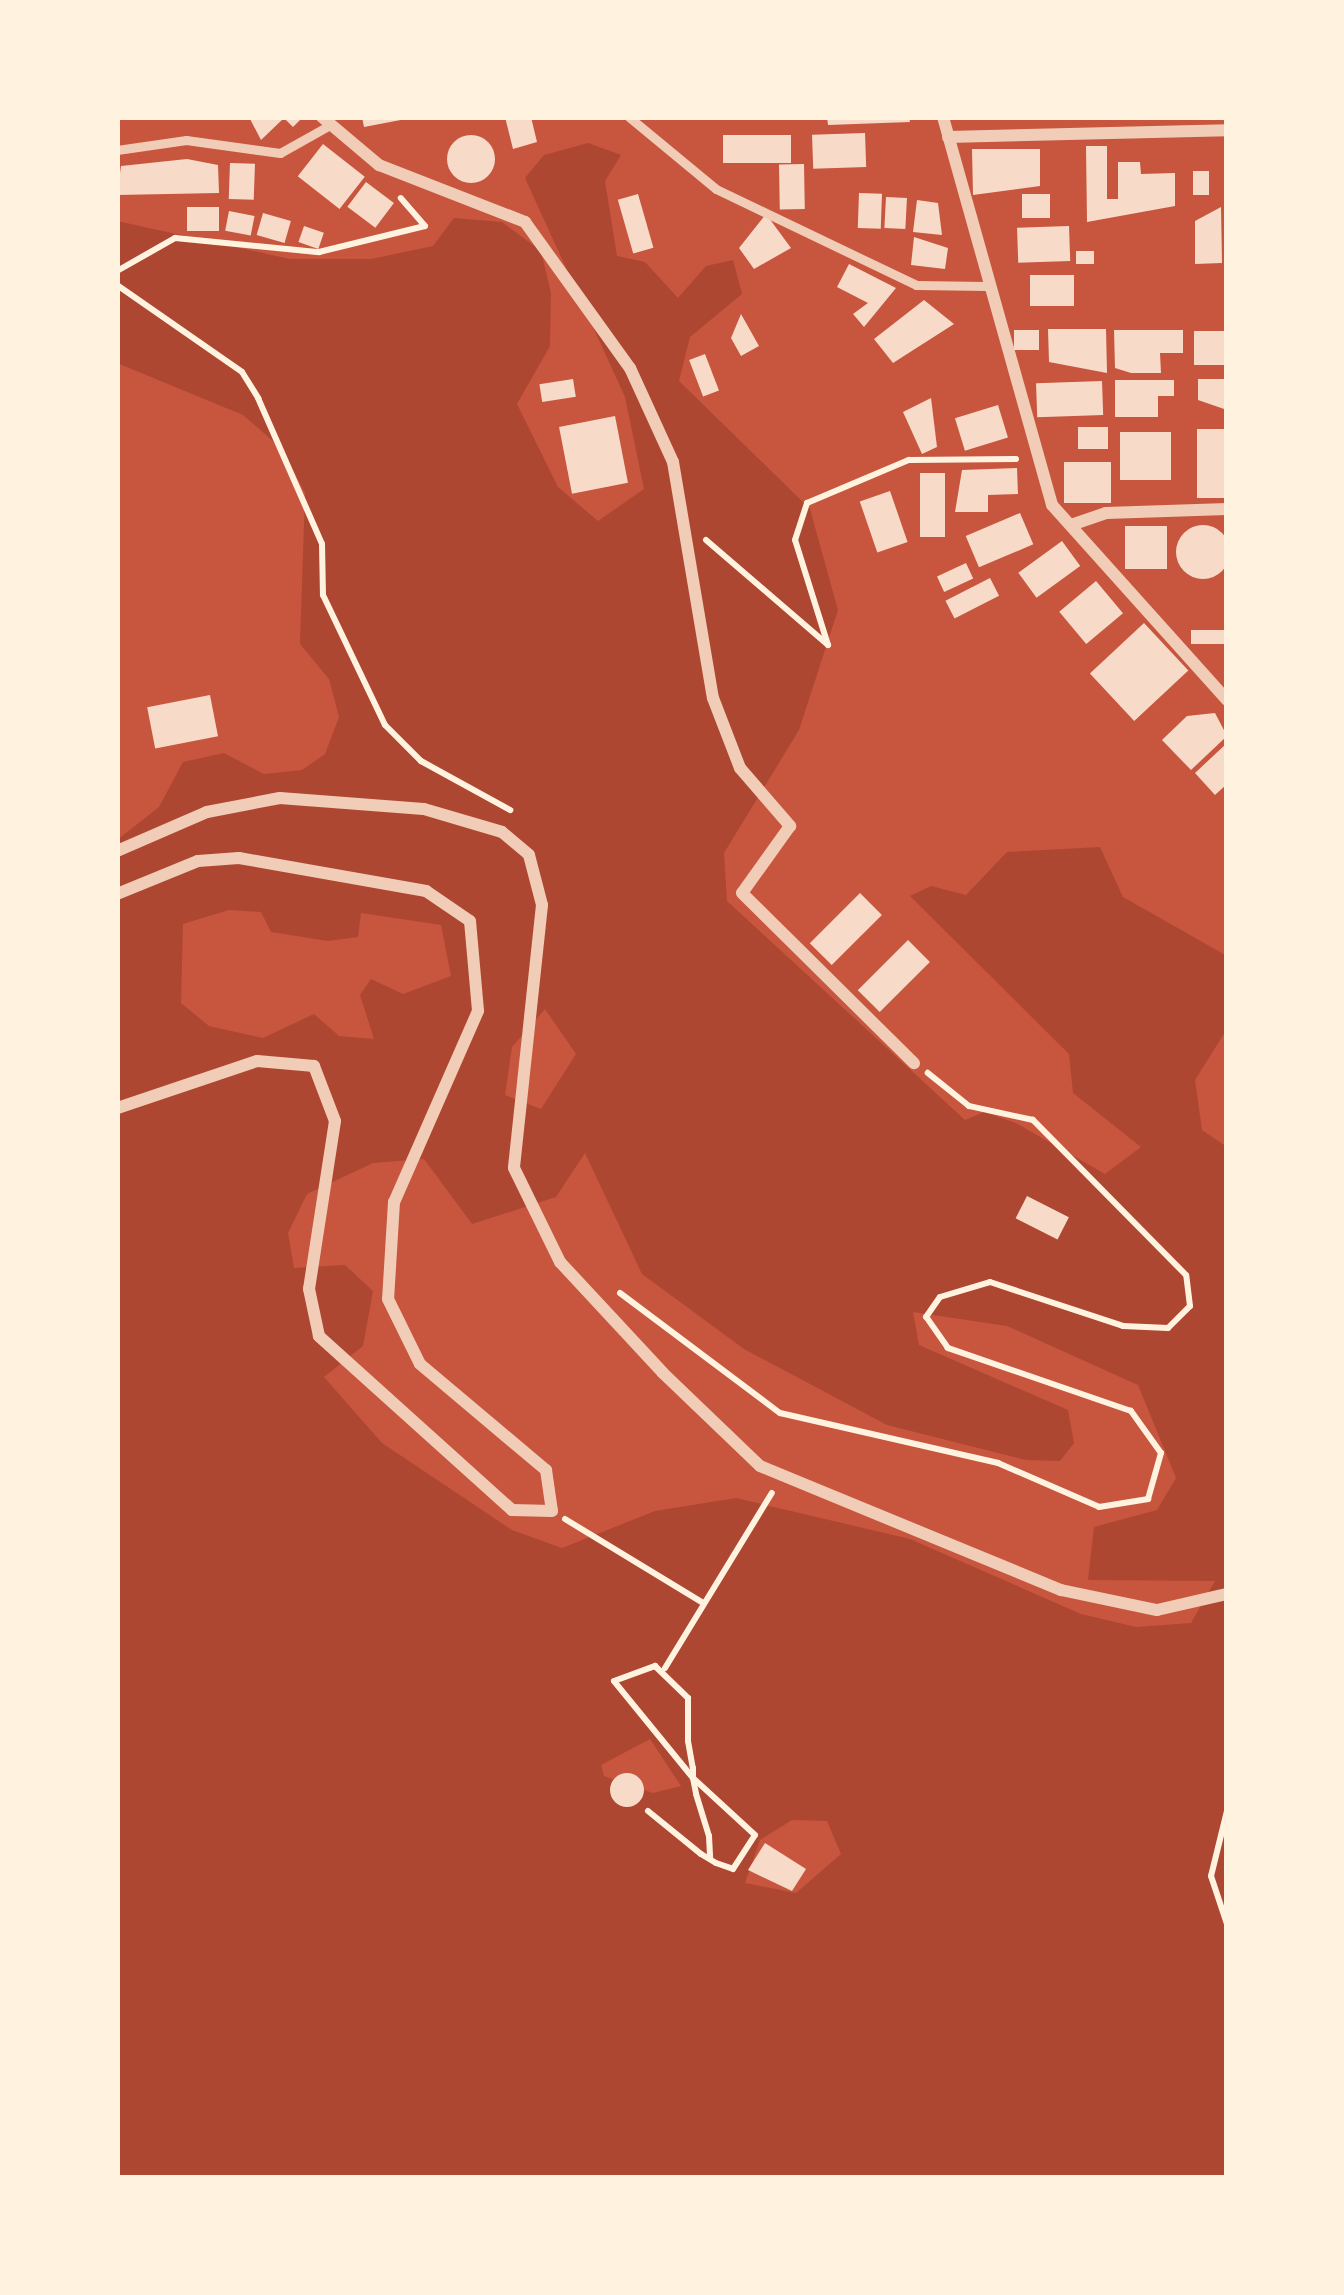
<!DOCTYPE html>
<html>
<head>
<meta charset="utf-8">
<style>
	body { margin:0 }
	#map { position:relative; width:1344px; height:2295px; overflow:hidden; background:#c8553d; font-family:"Varela Round",sans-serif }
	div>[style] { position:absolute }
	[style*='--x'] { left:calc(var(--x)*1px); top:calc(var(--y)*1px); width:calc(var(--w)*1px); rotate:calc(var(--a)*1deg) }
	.green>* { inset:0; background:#ae4732 }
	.building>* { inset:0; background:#f7dbc8; transform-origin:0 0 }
	.round { border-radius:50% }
	.path>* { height:6px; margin:-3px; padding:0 3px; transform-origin:3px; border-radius:3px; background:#fff3e0 }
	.service>* { height:9px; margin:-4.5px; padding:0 4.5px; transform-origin:4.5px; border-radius:4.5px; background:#f1ccb7 }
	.minor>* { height:12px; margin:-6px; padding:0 6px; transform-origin:6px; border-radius:6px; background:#f1ccb7 }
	span { translate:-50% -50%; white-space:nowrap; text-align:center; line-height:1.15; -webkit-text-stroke:10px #fff3e0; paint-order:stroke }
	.frame { position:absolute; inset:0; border:120px solid #fff3e0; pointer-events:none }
</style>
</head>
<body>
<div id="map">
	<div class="green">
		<div style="clip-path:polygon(evenodd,588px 143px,621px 155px,605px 181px,617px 256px,645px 262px,678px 298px,706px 266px,733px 260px,742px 294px,690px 337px,679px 381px,810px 509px,838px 610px,799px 730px,724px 853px,727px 901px,965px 1120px,984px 1112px,1016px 1123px,1105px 1174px,1141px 1147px,1073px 1093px,1069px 1054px,910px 896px,931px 886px,966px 895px,1007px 852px,1100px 847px,1123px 897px,1227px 956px,1227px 1029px,1195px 1080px,1202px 1130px,1227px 1147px,1227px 2178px,117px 2178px,117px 840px,159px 807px,183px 762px,224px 753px,264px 774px,302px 770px,325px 754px,339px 717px,329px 679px,300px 644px,305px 493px,282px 449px,243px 415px,117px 363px,117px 221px,290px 259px,371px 259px,433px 246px,454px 218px,502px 222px,541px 251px,551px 293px,550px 346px,517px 404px,558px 487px,598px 521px,644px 489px,625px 397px,525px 178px,544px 155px,588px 143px,229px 910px,261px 912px,271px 932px,328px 941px,358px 937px,361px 913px,441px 925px,451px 976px,403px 994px,371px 979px,360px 995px,374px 1039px,339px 1036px,314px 1014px,263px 1038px,209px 1026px,181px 1003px,183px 924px,229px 910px,588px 143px,545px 1009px,576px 1054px,541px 1109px,505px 1095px,512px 1047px,545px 1009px,588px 143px,585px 1153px,642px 1274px,744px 1349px,887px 1425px,1026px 1460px,1060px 1461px,1074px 1443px,1068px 1410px,919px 1345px,913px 1312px,1007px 1326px,1138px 1385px,1176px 1478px,1157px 1510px,1094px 1527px,1088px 1580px,1215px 1581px,1191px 1623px,1136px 1627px,1081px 1614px,910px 1539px,736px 1498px,655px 1511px,562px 1548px,512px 1530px,382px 1443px,324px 1377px,363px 1346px,373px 1291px,345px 1265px,294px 1268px,288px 1233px,307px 1194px,373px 1163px,424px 1159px,472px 1224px,556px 1197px,585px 1153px,588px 143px,650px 1739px,681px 1786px,653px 1793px,604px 1776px,601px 1765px,650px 1739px,588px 143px,792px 1820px,827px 1821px,841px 1854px,796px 1893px,745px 1883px,760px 1840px,792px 1820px)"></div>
	</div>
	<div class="building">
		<div style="clip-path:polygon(249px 117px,303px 117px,293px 127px,284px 118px,261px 140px)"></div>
		<div style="clip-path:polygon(362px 117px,406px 117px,406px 119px,364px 127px)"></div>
		<div style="clip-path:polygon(505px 117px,531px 117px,537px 142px,513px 149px)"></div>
		<div style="clip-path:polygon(827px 117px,909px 117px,910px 122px,828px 125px)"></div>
		<div style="left:865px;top:133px;width:34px;height:53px;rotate:88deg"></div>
		<div class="round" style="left:447px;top:135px;width:48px;height:48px"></div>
		<div style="left:723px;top:135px;width:68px;height:28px"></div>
		<div style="left:323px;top:144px;width:53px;height:41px;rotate:38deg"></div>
		<div style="clip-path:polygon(1086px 146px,1107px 146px,1107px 199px,1118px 199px,1118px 162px,1140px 162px,1141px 174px,1175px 173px,1175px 206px,1087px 222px)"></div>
		<div style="clip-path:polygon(972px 149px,1040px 149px,1040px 186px,973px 195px)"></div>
		<div style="clip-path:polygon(187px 159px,218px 165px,219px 193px,117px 195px,121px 166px)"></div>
		<div style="left:230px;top:163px;width:25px;height:36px;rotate:2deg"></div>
		<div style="left:804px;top:164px;width:45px;height:25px;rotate:89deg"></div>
		<div style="left:1193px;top:171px;width:16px;height:24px"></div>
		<div style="left:366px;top:182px;width:35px;height:31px;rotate:37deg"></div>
		<div style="left:859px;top:193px;width:23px;height:35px;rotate:2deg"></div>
		<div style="left:638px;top:194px;width:56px;height:21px;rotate:74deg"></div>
		<div style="left:1022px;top:194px;width:28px;height:24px"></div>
		<div style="left:886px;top:197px;width:21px;height:31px;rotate:3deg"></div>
		<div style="clip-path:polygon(917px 200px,938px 203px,942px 235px,913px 232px)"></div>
		<div style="left:187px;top:207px;width:32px;height:24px"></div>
		<div style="clip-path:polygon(1221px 207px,1222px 263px,1195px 264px,1195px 221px)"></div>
		<div style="left:229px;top:211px;width:26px;height:20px;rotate:11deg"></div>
		<div style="left:263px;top:213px;width:29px;height:23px;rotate:16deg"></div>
		<div style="clip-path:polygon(766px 214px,791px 248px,754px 269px,739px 248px)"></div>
		<div style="left:304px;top:226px;width:21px;height:17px;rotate:19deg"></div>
		<div style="left:1069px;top:226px;width:35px;height:52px;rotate:88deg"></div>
		<div style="clip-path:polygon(914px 237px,948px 248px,945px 269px,911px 265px)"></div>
		<div style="left:1076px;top:251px;width:18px;height:13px"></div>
		<div style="clip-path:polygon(849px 264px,896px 288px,864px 327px,853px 314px,868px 303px,837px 287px)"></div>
		<div style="left:1030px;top:275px;width:44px;height:31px"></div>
		<div style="clip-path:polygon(924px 300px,954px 324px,893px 363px,874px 339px)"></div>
		<div style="clip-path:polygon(741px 314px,759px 346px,741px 356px,731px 338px)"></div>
		<div style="clip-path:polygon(1048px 329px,1106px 329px,1107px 373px,1049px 362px)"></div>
		<div style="left:1014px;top:330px;width:25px;height:20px"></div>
		<div style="clip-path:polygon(1114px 330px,1183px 330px,1183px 353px,1160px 353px,1161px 373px,1131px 373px,1115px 368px)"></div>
		<div style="left:1194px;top:331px;width:33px;height:34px"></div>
		<div style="left:705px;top:354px;width:39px;height:17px;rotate:69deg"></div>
		<div style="left:573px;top:379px;width:18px;height:34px;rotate:81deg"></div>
		<div style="clip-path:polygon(1198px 379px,1227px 379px,1227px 410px,1198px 400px)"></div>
		<div style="clip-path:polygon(1115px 380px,1174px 380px,1174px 396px,1158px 396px,1158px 417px,1115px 417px)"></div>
		<div style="left:1102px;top:381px;width:34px;height:66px;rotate:88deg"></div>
		<div style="clip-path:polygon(931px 398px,937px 447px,922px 454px,903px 412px)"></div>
		<div style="left:998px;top:405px;width:34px;height:45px;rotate:73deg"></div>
		<div style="left:615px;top:416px;width:68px;height:57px;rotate:79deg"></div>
		<div style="left:1078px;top:427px;width:30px;height:22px"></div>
		<div style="left:1197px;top:429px;width:30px;height:69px"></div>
		<div style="left:1120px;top:432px;width:51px;height:48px"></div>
		<div style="left:1064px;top:462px;width:47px;height:41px"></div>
		<div style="clip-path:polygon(1017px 468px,1018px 494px,988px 495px,988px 512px,955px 512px,962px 470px)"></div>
		<div style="left:920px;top:473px;width:25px;height:64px"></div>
		<div style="left:890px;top:491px;width:54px;height:32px;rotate:71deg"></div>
		<div style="left:1020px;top:513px;width:34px;height:59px;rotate:67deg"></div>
		<div class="round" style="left:1176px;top:525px;width:54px;height:54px"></div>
		<div style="left:1125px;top:526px;width:42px;height:43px"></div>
		<div style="left:1062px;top:541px;width:31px;height:54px;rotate:54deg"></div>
		<div style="left:966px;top:563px;width:17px;height:32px;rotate:65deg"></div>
		<div style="left:990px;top:578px;width:20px;height:50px;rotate:63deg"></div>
		<div style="left:1096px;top:581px;width:42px;height:48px;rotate:50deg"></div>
		<div style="left:1144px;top:623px;width:65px;height:74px;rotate:47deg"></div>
		<div style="left:1227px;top:630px;width:14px;height:36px;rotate:90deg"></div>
		<div style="left:210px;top:695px;width:42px;height:64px;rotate:79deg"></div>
		<div style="clip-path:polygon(1215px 713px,1227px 736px,1191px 770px,1162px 740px,1187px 716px)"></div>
		<div style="clip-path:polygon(1227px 743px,1227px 784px,1215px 795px,1195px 773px)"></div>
		<div style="left:860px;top:893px;width:31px;height:71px;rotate:45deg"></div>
		<div style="left:908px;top:940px;width:31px;height:71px;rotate:45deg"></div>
		<div style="left:1027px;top:1196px;width:47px;height:25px;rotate:27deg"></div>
		<div class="round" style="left:610px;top:1773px;width:34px;height:34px"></div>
		<div style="clip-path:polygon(765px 1843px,806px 1869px,792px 1891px,748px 1870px)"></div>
	</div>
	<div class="path">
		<div style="--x:117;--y:271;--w:67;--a:-29.6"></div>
		<div style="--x:175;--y:238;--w:145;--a:5.6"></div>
		<div style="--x:319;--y:252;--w:109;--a:-13.8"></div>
		<div style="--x:425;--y:226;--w:37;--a:-131"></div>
		<div style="--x:117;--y:285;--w:152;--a:34.8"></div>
		<div style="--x:242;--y:372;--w:31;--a:58"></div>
		<div style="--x:258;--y:398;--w:159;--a:66.3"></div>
		<div style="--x:322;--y:544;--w:51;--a:88.9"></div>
		<div style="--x:323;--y:595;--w:144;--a:64.5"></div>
		<div style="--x:385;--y:725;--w:51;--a:45"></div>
		<div style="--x:421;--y:761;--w:102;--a:28.8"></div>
		<div style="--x:706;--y:540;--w:161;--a:40.7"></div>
		<div style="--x:828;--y:645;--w:110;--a:-107.4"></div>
		<div style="--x:795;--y:540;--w:39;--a:-72"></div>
		<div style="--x:807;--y:503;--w:111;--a:-22.9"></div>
		<div style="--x:909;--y:460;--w:107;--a:-0.5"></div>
		<div style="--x:620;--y:1293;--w:200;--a:36.9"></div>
		<div style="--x:780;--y:1413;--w:224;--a:12.9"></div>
		<div style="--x:998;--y:1463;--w:110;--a:23.5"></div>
		<div style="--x:1099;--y:1507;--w:50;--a:-9.3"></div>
		<div style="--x:1148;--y:1499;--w:48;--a:-74.2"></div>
		<div style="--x:1161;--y:1453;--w:52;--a:-125.5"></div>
		<div style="--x:1131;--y:1411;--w:194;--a:-161"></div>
		<div style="--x:948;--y:1348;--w:38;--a:-125"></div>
		<div style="--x:926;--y:1317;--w:24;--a:-55"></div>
		<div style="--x:940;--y:1297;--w:52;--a:-16.7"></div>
		<div style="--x:990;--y:1282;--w:140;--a:18.3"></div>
		<div style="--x:1123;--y:1326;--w:45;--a:2.5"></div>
		<div style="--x:1168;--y:1328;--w:31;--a:-45"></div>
		<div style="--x:1190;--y:1306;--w:31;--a:-97"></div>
		<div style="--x:1186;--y:1275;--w:218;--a:-134.6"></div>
		<div style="--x:1033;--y:1120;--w:66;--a:-167.7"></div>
		<div style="--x:969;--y:1106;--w:53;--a:-141.2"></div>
		<div style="--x:565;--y:1519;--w:162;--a:31.3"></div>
		<div style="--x:665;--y:1668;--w:205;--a:-58.6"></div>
		<div style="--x:648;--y:1811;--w:68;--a:39.1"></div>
		<div style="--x:701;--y:1854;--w:17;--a:31"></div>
		<div style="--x:716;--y:1863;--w:18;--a:19"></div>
		<div style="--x:733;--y:1869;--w:40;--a:-57.1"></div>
		<div style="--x:755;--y:1835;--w:84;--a:-137.4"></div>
		<div style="--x:693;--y:1778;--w:125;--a:-129.2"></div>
		<div style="--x:614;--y:1681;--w:44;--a:-20.1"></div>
		<div style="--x:655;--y:1666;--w:46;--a:44.1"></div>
		<div style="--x:688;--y:1698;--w:43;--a:90"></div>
		<div style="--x:688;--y:1741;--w:27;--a:80"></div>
		<div style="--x:693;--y:1768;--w:10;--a:90"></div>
		<div style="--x:693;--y:1778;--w:16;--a:79"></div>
		<div style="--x:696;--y:1794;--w:44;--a:72.8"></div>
		<div style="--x:709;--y:1836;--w:22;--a:87"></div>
		<div style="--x:1227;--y:1811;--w:67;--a:103.8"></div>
		<div style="--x:1211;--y:1876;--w:51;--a:71.6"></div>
	</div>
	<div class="service">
		<div style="--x:629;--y:117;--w:113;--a:39.6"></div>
		<div style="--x:716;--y:189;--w:222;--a:25.6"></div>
		<div style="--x:916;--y:285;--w:70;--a:0.8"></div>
		<div style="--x:117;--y:150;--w:70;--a:-8.2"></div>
		<div style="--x:186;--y:140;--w:95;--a:7.9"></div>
		<div style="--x:280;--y:153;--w:57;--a:-29.2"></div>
	</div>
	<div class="minor">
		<div style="--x:322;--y:117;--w:75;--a:40.1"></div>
		<div style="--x:379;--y:165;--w:157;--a:21.3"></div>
		<div style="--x:525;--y:222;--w:180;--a:54.3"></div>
		<div style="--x:630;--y:368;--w:103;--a:65.4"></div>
		<div style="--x:673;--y:462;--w:239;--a:80.4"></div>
		<div style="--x:713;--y:698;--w:75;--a:68.9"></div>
		<div style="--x:740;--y:768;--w:77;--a:49.2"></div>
		<div style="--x:790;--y:826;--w:82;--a:125.6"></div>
		<div style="--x:742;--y:893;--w:242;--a:44.7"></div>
		<div style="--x:943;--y:117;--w:403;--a:74.3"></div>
		<div style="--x:1052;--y:505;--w:262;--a:48.1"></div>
		<div style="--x:948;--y:137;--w:279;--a:-1.4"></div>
		<div style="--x:1071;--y:525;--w:37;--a:-19"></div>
		<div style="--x:1106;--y:513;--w:121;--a:-1.9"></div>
		<div style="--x:117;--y:851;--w:98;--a:-23.4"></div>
		<div style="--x:207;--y:812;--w:74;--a:-10.9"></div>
		<div style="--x:280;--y:798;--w:144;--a:4.4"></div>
		<div style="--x:424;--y:809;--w:81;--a:16.4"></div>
		<div style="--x:502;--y:832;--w:35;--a:40"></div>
		<div style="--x:529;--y:855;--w:52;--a:75.4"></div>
		<div style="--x:542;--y:905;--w:264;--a:96.1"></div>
		<div style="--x:514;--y:1168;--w:105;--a:63.9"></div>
		<div style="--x:560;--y:1262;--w:151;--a:47.1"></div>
		<div style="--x:663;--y:1373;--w:134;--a:43.8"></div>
		<div style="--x:760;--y:1466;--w:326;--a:22.4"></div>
		<div style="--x:1061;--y:1590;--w:98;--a:11.8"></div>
		<div style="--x:1157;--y:1610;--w:72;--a:-12.9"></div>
		<div style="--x:117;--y:894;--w:87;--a:-22.2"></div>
		<div style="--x:198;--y:861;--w:41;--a:-4.2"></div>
		<div style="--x:239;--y:858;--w:190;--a:10"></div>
		<div style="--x:426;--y:891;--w:53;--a:34.3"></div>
		<div style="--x:470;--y:921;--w:90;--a:84.9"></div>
		<div style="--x:478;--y:1011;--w:209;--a:113.7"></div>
		<div style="--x:394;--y:1202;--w:97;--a:93.5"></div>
		<div style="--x:388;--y:1299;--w:72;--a:63.8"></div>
		<div style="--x:420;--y:1364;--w:165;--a:40.1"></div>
		<div style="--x:546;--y:1470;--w:41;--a:81.7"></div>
		<div style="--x:552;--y:1511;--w:40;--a:-178.6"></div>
		<div style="--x:512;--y:1510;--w:260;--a:-138"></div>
		<div style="--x:319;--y:1336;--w:48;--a:-102"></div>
		<div style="--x:309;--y:1289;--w:170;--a:-81.2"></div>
		<div style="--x:335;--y:1121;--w:59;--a:-110.9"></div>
		<div style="--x:314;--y:1066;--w:57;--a:-175"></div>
		<div style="--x:257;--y:1061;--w:148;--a:161.4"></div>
	</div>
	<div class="frame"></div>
</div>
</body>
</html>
